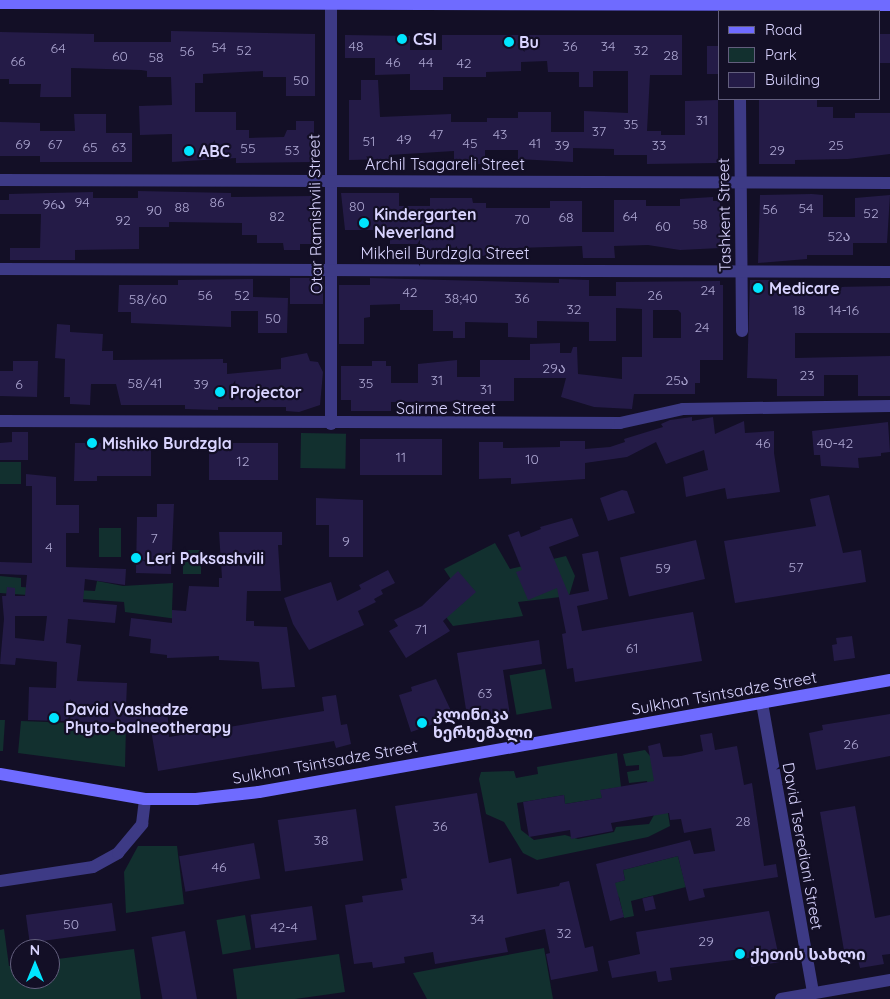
<!DOCTYPE html>
<html>
<head>
<meta charset="utf-8">
<style>
	body { margin:0 }
	#map { position:relative; width:890px; height:999px; overflow:hidden; background:#130f26; font-family:Quicksand,"Noto Sans Georgian",sans-serif }
	div>[style] { position:absolute }
	[style*='--x'] { left:calc(var(--x)*1px); top:calc(var(--y)*1px); width:calc(var(--w)*1px); rotate:calc(var(--a)*1deg) }
	.green>* { inset:0; background:#12302f; transform-origin:0 0 }
	.building>* { inset:0; background:#241b47; transform-origin:0 0 }
	.minor>* { height:12px; margin:-6px; padding:0 6px; transform-origin:6px; border-radius:6px; background:#3d3a85 }
	.tertiary>* { height:12px; margin:-6px; padding:0 6px; transform-origin:6px; border-radius:6px; background:#3d3a85 }
	.secondary>* { height:12px; margin:-6px; padding:0 6px; transform-origin:6px; border-radius:6px; background:#6f6bff }
	.dots>* { width:14px; height:14px; translate:-50% -50%; box-sizing:border-box; border:2px solid #130f26; border-radius:50% }
	span { translate:-50% -50%; white-space:nowrap; text-align:center; line-height:1.15; -webkit-text-stroke:4.5px #130f26; paint-order:stroke }
	.number-label { font-size:14px; color:#aca6d1 }
	.number-label span { -webkit-text-stroke-width:0 }
	.poi-label { font-size:16px; color:#d9d4ff; font-weight:700 }
	.left { translate:0 -50%; text-align:left }
	.street-label { font-size:16px; color:#d9d4ff }
	.legend { position:absolute; left:718px; top:10px; width:162px; height:90px; box-sizing:border-box; background:#130f26; border:1px solid #625e7d; margin:0; padding:6px 9px; list-style:none; font-size:15px; color:#d9d4ff }
	.legend li { display:flex; align-items:center; gap:10px; height:25px }
	.legend b { width:25px; border:1px solid #625e7d }
	.north { position:absolute; left:10px; top:939px; width:50px; height:50px; box-sizing:border-box; background:#130f26; border:1px solid #625e7d; border-radius:50%; rotate:0deg; font-size:14px; font-weight:700; line-height:20px; text-align:center; color:#d9d4ff }
	.north::after { content:''; display:block; margin:auto; width:18px; height:22px; background:#00e5ff; clip-path:polygon(50% 0,100% 100%,50% 72%,0 100%) }
</style>
</head>
<body>
<div id="map">
	<div class="green">
		<div style="left:301px;top:433px;width:45px;height:35px;rotate:1deg"></div>
		<div style="left:0;top:462px;width:21px;height:22px"></div>
		<div style="left:99px;top:528px;width:22px;height:29px"></div>
		<div style="clip-path:polygon(495px 543px,510px 569px,566px 556px,575px 576px,569px 596px,518px 602px,523px 616px,453px 626px,446px 617px,465px 600px,444px 569px)"></div>
		<div style="left:183px;top:550px;width:18px;height:24px"></div>
		<div style="clip-path:polygon(0 576px,21px 578px,21px 587px,95px 591px,97px 581px,123px 586px,173px 583px,172px 610px,207px 623px,125px 612px,124px 602px,0 593px)"></div>
		<div style="left:545px;top:669px;width:40px;height:36px;rotate:80deg"></div>
		<div style="clip-path:polygon(0 720px,5px 720px,3px 751px,0 751px)"></div>
		<div style="clip-path:polygon(21px 721px,126px 725px,125px 767px,18px 753px)"></div>
		<div style="clip-path:polygon(645px 750px,661px 769px,670px 826px,648px 837px,537px 860px,523px 853px,504px 822px,486px 814px,479px 779px,481px 772px,514px 771px,516px 778px,538px 774px,537px 767px,617px 753px,621px 787px,601px 790px,602px 798px,565px 804px,564px 795px,517px 803px,521px 830px,534px 840px,565px 835px,578px 839px,614px 832px,616px 827px,649px 824px,654px 815px,647px 781px,629px 783px,627px 772px,639px 770px,639px 765px,626px 766px,623px 754px)"></div>
		<div style="clip-path:polygon(138px 846px,177px 846px,184px 904px,126px 913px,124px 872px)"></div>
		<div style="clip-path:polygon(678px 856px,686px 887px,631px 901px,634px 916px,624px 918px,619px 897px,602px 886px,625px 880px,623px 870px)"></div>
		<div style="left:245px;top:915px;width:35px;height:29px;rotate:80deg"></div>
		<div style="clip-path:polygon(4px 929px,9px 966px,20px 964px,20px 979px,50px 979px,50px 960px,134px 949px,141px 999px,0 999px,0 930px)"></div>
		<div style="clip-path:polygon(544px 948px,553px 999px,427px 999px,413px 973px)"></div>
		<div style="clip-path:polygon(339px 954px,345px 992px,295px 999px,237px 999px,233px 969px)"></div>
	</div>
	<div class="building">
		<div style="clip-path:polygon(171px 31px,315px 34px,315px 96px,286px 96px,286px 77px,263px 77px,263px 71px,203px 74px,203px 83px,195px 83px,195px 112px,236px 112px,236px 130px,249px 130px,249px 138px,284px 137px,287px 130px,296px 130px,296px 121px,314px 121px,314px 162px,236px 163px,236px 158px,172px 162px,172px 134px,140px 135px,139px 106px,172px 105px,171px 77px,147px 77px,147px 71px,141px 70px,71px 68px,71px 97px,40px 97px,41px 84px,9px 84px,9px 79px,0 79px,0 32px,94px 34px,94px 42px,171px 42px)"></div>
		<div style="left:879px;top:34px;width:11px;height:29px"></div>
		<div style="clip-path:polygon(345px 35px,410px 36px,410px 50px,442px 50px,442px 35px,682px 35px,682px 75px,650px 75px,647px 131px,661px 131px,661px 135px,685px 135px,685px 101px,718px 100px,718px 163px,647px 164px,647px 155px,614px 155px,614px 149px,573px 148px,573px 162px,518px 159px,518px 150px,485px 150px,485px 164px,454px 164px,454px 151px,389px 155px,389px 159px,349px 160px,349px 100px,361px 100px,361px 80px,378px 80px,380px 117px,451px 114px,451px 122px,487px 122px,487px 118px,518px 118px,518px 112px,551px 112px,551px 132px,584px 132px,584px 111px,628px 113px,628px 71px,593px 71px,593px 87px,579px 87px,579px 72px,548px 72px,547px 61px,521px 62px,521px 71px,486px 72px,486px 77px,443px 77px,443px 90px,410px 90px,410px 74px,375px 75px,375px 58px,345px 58px)"></div>
		<div style="left:707px;top:46px;width:12px;height:28px"></div>
		<div style="clip-path:polygon(759px 99px,817px 99px,817px 107px,833px 107px,833px 118px,855px 118px,855px 113px,890px 113px,890px 154px,848px 159px,795px 160px,795px 164px,759px 164px)"></div>
		<div style="clip-path:polygon(74px 114px,106px 114px,106px 133px,132px 133px,132px 162px,40px 162px,40px 156px,0 156px,0 122px,40px 123px,40px 131px,75px 131px)"></div>
		<div style="clip-path:polygon(138px 191px,231px 193px,231px 197px,312px 196px,312px 244px,300px 244px,300px 250px,284px 250px,283px 243px,257px 243px,257px 235px,242px 235px,242px 223px,169px 222px,169px 227px,139px 227px,139px 249px,75px 250px,75px 260px,10px 260px,10px 248px,40px 248px,41px 214px,0 214px,0 200px,9px 200px,9px 194px,93px 192px,93px 198px,138px 198px)"></div>
		<div style="clip-path:polygon(341px 193px,399px 193px,399px 206px,430px 206px,430px 198px,472px 198px,473px 203px,486px 203px,486px 208px,550px 208px,550px 201px,582px 201px,582px 232px,614px 232px,614px 200px,646px 200px,646px 206px,680px 206px,680px 199px,713px 197px,713px 201px,720px 201px,720px 248px,680px 250px,648px 245px,614px 246px,615px 258px,583px 258px,582px 246px,486px 249px,486px 256px,422px 254px,422px 244px,390px 244px,390px 230px,345px 230px)"></div>
		<div style="clip-path:polygon(812px 194px,823px 195px,823px 217px,855px 217px,855px 198px,890px 195px,887px 243px,853px 243px,853px 255px,807px 255px,807px 259px,758px 263px,760px 195px)"></div>
		<div style="left:290px;top:278px;width:33px;height:26px"></div>
		<div style="clip-path:polygon(evenodd,370px 278px,559px 283px,559px 279px,589px 280px,589px 296px,616px 296px,616px 282px,720px 281px,720px 285px,723px 285px,723px 360px,700px 360px,700px 383px,695px 383px,695px 394px,634px 394px,632px 409px,594px 407px,561px 397px,566px 378px,514px 378px,514px 401px,391px 402px,391px 411px,351px 411px,351px 400px,341px 400px,341px 366px,372px 366px,372px 361px,386px 361px,386px 366px,391px 366px,391px 383px,418px 383px,418px 364px,457px 360px,457px 377px,480px 377px,480px 360px,530px 360px,530px 344px,560px 343px,560px 353px,571px 353px,573px 347px,577px 347px,578px 374px,622px 379px,622px 357px,642px 357px,642px 309px,616px 308px,616px 341px,589px 341px,589px 322px,537px 321px,537px 338px,508px 337px,508px 323px,465px 322px,465px 338px,453px 338px,453px 331px,433px 331px,433px 310px,400px 310px,400px 304px,370px 305px,370px 317px,364px 318px,364px 344px,339px 344px,339px 285px,370px 285px,370px 278px,653px 310px,678px 310px,681px 313px,681px 338px,653px 338px,653px 310px)"></div>
		<div style="clip-path:polygon(253px 279px,253px 297px,288px 298px,287px 333px,258px 333px,258px 311px,231px 311px,231px 327px,131px 323px,131px 312px,118px 312px,119px 285px,178px 285px,178px 280px)"></div>
		<div style="clip-path:polygon(750px 280px,779px 280px,779px 288px,890px 286px,890px 333px,795px 333px,795px 358px,890px 356px,890px 396px,858px 396px,858px 375px,824px 375px,824px 396px,777px 396px,777px 379px,747px 378px)"></div>
		<div style="clip-path:polygon(57px 324px,70px 325px,70px 332px,103px 334px,102px 351px,113px 351px,113px 360px,223px 359px,223px 363px,227px 363px,227px 374px,281px 369px,281px 358px,307px 353px,310px 361px,318px 362px,323px 372px,320px 405px,299px 412px,286px 411px,286px 407px,218px 407px,218px 410px,185px 409px,185px 405px,121px 405px,116px 384px,91px 384px,90px 405px,70px 404px,70px 397px,64px 397px,65px 359px,55px 358px)"></div>
		<div style="clip-path:polygon(13px 361px,38px 361px,37px 397px,0 396px,0 371px,13px 371px)"></div>
		<div style="clip-path:polygon(692px 417px,692px 421px,713px 417px,715px 434px,744px 421px,745px 433px,774px 431px,774px 453px,780px 492px,727px 499px,725px 488px,686px 497px,683px 477px,708px 470px,704px 450px,666px 464px,656px 442px,627px 457px,585px 463px,585px 479px,511px 484px,511px 478px,479px 479px,479px 442px,503px 442px,503px 448px,560px 447px,560px 441px,585px 441px,585px 449px,610px 447px,625px 442px,624px 439px,663px 427px,661px 424px,670px 420px)"></div>
		<div style="clip-path:polygon(888px 422px,890px 452px,881px 453px,881px 456px,858px 458px,859px 468px,821px 466px,820px 455px,814px 455px,812px 431px)"></div>
		<div style="clip-path:polygon(12px 432px,28px 432px,28px 460px,0 460px,0 443px,12px 442px)"></div>
		<div style="left:360px;top:439px;width:82px;height:36px"></div>
		<div style="clip-path:polygon(112px 440px,151px 440px,151px 476px,97px 476px,97px 481px,74px 481px,75px 443px,112px 443px)"></div>
		<div style="left:209px;top:443px;width:69px;height:37px"></div>
		<div style="clip-path:polygon(evenodd,26px 474px,56px 477px,56px 505px,79px 505px,79px 533px,66px 533px,66px 567px,126px 569px,125px 585px,85px 579px,83px 602px,117px 605px,115px 623px,68px 619px,66px 643px,81px 645px,77px 681px,127px 683px,126px 707px,167px 704px,169px 737px,324px 711px,322px 697px,336px 695px,341px 725px,347px 724px,351px 744px,336px 748px,334px 741px,158px 771px,150px 724px,28px 720px,29px 687px,56px 688px,57px 662px,16px 658px,15px 665px,0 664px,4px 619px,2px 596px,6px 596px,7px 587px,15px 588px,15px 596px,25px 596px,27px 575px,0 574px,0 562px,32px 563px,32px 486px,26px 486px,26px 474px,15px 616px,47px 616px,44px 641px,15px 638px,15px 616px)"></div>
		<div style="clip-path:polygon(622px 490px,627px 491px,635px 513px,608px 521px,600px 498px)"></div>
		<div style="clip-path:polygon(829px 495px,843px 553px,861px 550px,866px 582px,735px 603px,724px 541px,816px 526px,810px 499px)"></div>
		<div style="clip-path:polygon(316px 498px,363px 500px,363px 557px,329px 557px,329px 525px,316px 525px)"></div>
		<div style="clip-path:polygon(157px 504px,174px 504px,171px 574px,136px 573px,137px 517px,157px 517px)"></div>
		<div style="clip-path:polygon(572px 518px,579px 536px,549px 547px,569px 595px,589px 591px,582px 554px,598px 551px,608px 599px,577px 606px,582px 631px,693px 612px,702px 661px,575px 682px,573px 668px,567px 669px,562px 634px,566px 633px,557px 588px,528px 600px,516px 572px,522px 570px,508px 535px,519px 531px,521px 537px,541px 529px,540px 527px)"></div>
		<div style="clip-path:polygon(219px 532px,282px 532px,282px 545px,278px 545px,281px 591px,247px 591px,246px 621px,254px 621px,254px 626px,287px 627px,295px 687px,262px 689px,259px 662px,219px 660px,219px 656px,167px 658px,167px 655px,150px 653px,151px 639px,129px 636px,131px 618px,172px 623px,172px 610px,186px 611px,189px 586px,219px 587px,219px 578px,222px 578px)"></div>
		<div style="left:696px;top:540px;width:40px;height:78px;rotate:77deg"></div>
		<div style="clip-path:polygon(388px 570px,395px 583px,381px 590px,383px 594px,374px 599px,376px 602px,358px 611px,364px 625px,309px 650px,293px 624px,284px 598px,331px 582px,337px 601px,361px 589px,359px 585px)"></div>
		<div style="clip-path:polygon(458px 571px,476px 592px,443px 621px,450px 631px,406px 658px,389px 631px,398px 626px,394px 620px,422px 606px)"></div>
		<div style="clip-path:polygon(852px 636px,855px 658px,834px 661px,832px 645px,837px 644px,836px 638px)"></div>
		<div style="clip-path:polygon(539px 640px,542px 664px,503px 670px,510px 715px,468px 722px,457px 653px)"></div>
		<div style="clip-path:polygon(436px 679px,454px 717px,411px 732px,399px 695px,412px 691px,411px 687px)"></div>
		<div style="clip-path:polygon(890px 714px,890px 756px,816px 770px,809px 733px,823px 730px,822px 725px)"></div>
		<div style="clip-path:polygon(712px 733px,715px 750px,737px 746px,744px 785px,752px 783px,764px 866px,776px 864px,778px 877px,703px 889px,705px 897px,689px 901px,678px 856px,623px 870px,625px 880px,615px 883px,624px 917px,610px 921px,596px 864px,690px 840px,694px 854px,715px 851px,711px 828px,684px 833px,681px 819px,670px 820px,669px 813px,611px 823px,613px 831px,571px 839px,570px 830px,529px 837px,523px 802px,564px 795px,565px 804px,602px 798px,600px 790px,654px 781px,648px 746px,660px 743px,663px 757px,681px 756px,703px 751px,700px 735px)"></div>
		<div style="clip-path:polygon(477px 793px,489px 863px,511px 858px,517px 894px,559px 886px,560px 883px,569px 881px,585px 948px,593px 946px,598px 971px,551px 980px,546px 954px,550px 953px,545px 929px,505px 938px,508px 952px,435px 964px,433px 952px,404px 957px,405px 963px,373px 968px,372px 962px,354px 964px,345px 905px,363px 902px,362px 896px,403px 890px,401px 879px,407px 878px,395px 806px)"></div>
		<div style="clip-path:polygon(855px 806px,875px 918px,890px 915px,890px 954px,882px 955px,884px 964px,860px 968px,858px 960px,846px 962px,820px 812px)"></div>
		<div style="left:356px;top:809px;width:52px;height:79px;rotate:82deg"></div>
		<div style="left:254px;top:843px;width:36px;height:76px;rotate:80deg"></div>
		<div style="left:653px;top:896px;width:13px;height:11px;rotate:77deg"></div>
		<div style="left:112px;top:903px;width:28px;height:87px;rotate:82deg"></div>
		<div style="left:312px;top:906px;width:34px;height:62px;rotate:82deg"></div>
		<div style="clip-path:polygon(769px 911px,780px 962px,751px 967px,749px 958px,670px 968px,672px 980px,658px 982px,656px 971px,612px 978px,608px 961px,640px 954px,636px 932px)"></div>
		<div style="left:185px;top:931px;width:69px;height:34px;rotate:80deg"></div>
	</div>
	<div class="minor">
		<div style="--x:331;--y:4;--w:420;--a:90"></div>
		<div style="--x:740;--y:99;--w:232;--a:89.5"></div>
		<div style="--x:0;--y:180;--w:890;--a:0.19"></div>
		<div style="--x:0;--y:269;--w:890;--a:0.19"></div>
		<div style="--x:0;--y:421;--w:620;--a:0.18"></div>
		<div style="--x:620;--y:423;--w:65;--a:-12.5"></div>
		<div style="--x:683;--y:409;--w:207;--a:-0.8"></div>
		<div style="--x:0;--y:881;--w:94;--a:-8.6"></div>
		<div style="--x:93;--y:867;--w:29;--a:-29"></div>
		<div style="--x:118;--y:853;--w:38;--a:-50"></div>
		<div style="--x:142;--y:824;--w:25;--a:-83"></div>
	</div>
	<div class="tertiary">
		<div style="--x:762;--y:703;--w:294;--a:80"></div>
		<div style="--x:781;--y:999;--w:111;--a:-9.9"></div>
	</div>
	<div class="secondary">
		<div style="--x:0;--y:3;--w:890;--a:0.13"></div>
		<div style="--x:0;--y:774;--w:147;--a:9.8"></div>
		<div style="--x:145;--y:799;--w:51;--a:0"></div>
		<div style="--x:196;--y:799;--w:63;--a:-6.3"></div>
		<div style="--x:259;--y:792;--w:641;--a:-10.06"></div>
	</div>
	<div class="dots">
		<div style="left:402px;top:39px;background:#00e5ff"></div>
		<div style="left:509px;top:42px;background:#00e5ff"></div>
		<div style="left:189px;top:151px;background:#00e5ff"></div>
		<div style="left:364px;top:223px;background:#00e5ff"></div>
		<div style="left:758px;top:288px;background:#00e5ff"></div>
		<div style="left:220px;top:392px;background:#00e5ff"></div>
		<div style="left:92px;top:443px;background:#00e5ff"></div>
		<div style="left:136px;top:558px;background:#00e5ff"></div>
		<div style="left:54px;top:718px;background:#00e5ff"></div>
		<div style="left:422px;top:723px;background:#00e5ff"></div>
		<div style="left:740px;top:954px;background:#00e5ff"></div>
	</div>
	<div class="number-label">
		<span style="left:356px;top:46px">48</span>
		<span style="left:570px;top:46px">36</span>
		<span style="left:608px;top:46px">34</span>
		<span style="left:219px;top:47px">54</span>
		<span style="left:58px;top:48px">64</span>
		<span style="left:244px;top:50px">52</span>
		<span style="left:641px;top:50px">32</span>
		<span style="left:187px;top:51px">56</span>
		<span style="left:671px;top:55px">28</span>
		<span style="left:120px;top:56px">60</span>
		<span style="left:156px;top:57px">58</span>
		<span style="left:18px;top:61px">66</span>
		<span style="left:393px;top:62px">46</span>
		<span style="left:426px;top:62px">44</span>
		<span style="left:464px;top:63px">42</span>
		<span style="left:301px;top:80px">50</span>
		<span style="left:702px;top:120px">31</span>
		<span style="left:631px;top:124px">35</span>
		<span style="left:599px;top:131px">37</span>
		<span style="left:436px;top:134px">47</span>
		<span style="left:500px;top:134px">43</span>
		<span style="left:404px;top:139px">49</span>
		<span style="left:369px;top:141px">51</span>
		<span style="left:470px;top:143px">45</span>
		<span style="left:535px;top:143px">41</span>
		<span style="left:23px;top:144px">69</span>
		<span style="left:55px;top:144px">67</span>
		<span style="left:562px;top:145px">39</span>
		<span style="left:659px;top:145px">33</span>
		<span style="left:836px;top:145px">25</span>
		<span style="left:90px;top:147px">65</span>
		<span style="left:119px;top:147px">63</span>
		<span style="left:248px;top:148px">55</span>
		<span style="left:292px;top:150px">53</span>
		<span style="left:777px;top:150px">29</span>
		<span style="left:82px;top:202px">94</span>
		<span style="left:217px;top:202px">86</span>
		<span style="left:54px;top:204px">96ა</span>
		<span style="left:357px;top:206px">80</span>
		<span style="left:182px;top:207px">88</span>
		<span style="left:806px;top:208px">54</span>
		<span style="left:770px;top:209px">56</span>
		<span style="left:154px;top:210px">90</span>
		<span style="left:871px;top:213px">52</span>
		<span style="left:277px;top:216px">82</span>
		<span style="left:630px;top:216px">64</span>
		<span style="left:566px;top:217px">68</span>
		<span style="left:522px;top:219px">70</span>
		<span style="left:123px;top:220px">92</span>
		<span style="left:700px;top:224px">58</span>
		<span style="left:663px;top:226px">60</span>
		<span style="left:839px;top:236px">52ა</span>
		<span style="left:708px;top:290px">24</span>
		<span style="left:410px;top:292px">42</span>
		<span style="left:205px;top:295px">56</span>
		<span style="left:242px;top:295px">52</span>
		<span style="left:655px;top:295px">26</span>
		<span style="left:461px;top:298px">38;40</span>
		<span style="left:522px;top:298px">36</span>
		<span style="left:148px;top:299px">58/60</span>
		<span style="left:574px;top:309px">32</span>
		<span style="left:799px;top:310px">18</span>
		<span style="left:844px;top:310px">14-16</span>
		<span style="left:273px;top:318px">50</span>
		<span style="left:702px;top:327px">24</span>
		<span style="left:554px;top:368px">29ა</span>
		<span style="left:807px;top:375px">23</span>
		<span style="left:437px;top:380px">31</span>
		<span style="left:677px;top:380px">25ა</span>
		<span style="left:145px;top:383px">58/41</span>
		<span style="left:366px;top:383px">35</span>
		<span style="left:19px;top:384px">6</span>
		<span style="left:201px;top:384px">39</span>
		<span style="left:486px;top:389px">31</span>
		<span style="left:763px;top:443px">46</span>
		<span style="left:835px;top:443px">40-42</span>
		<span style="left:401px;top:457px">11</span>
		<span style="left:532px;top:459px">10</span>
		<span style="left:243px;top:461px">12</span>
		<span style="left:154px;top:538px">7</span>
		<span style="left:346px;top:541px">9</span>
		<span style="left:49px;top:547px">4</span>
		<span style="left:796px;top:567px">57</span>
		<span style="left:663px;top:568px">59</span>
		<span style="left:421px;top:629px">71</span>
		<span style="left:632px;top:648px">61</span>
		<span style="left:485px;top:693px">63</span>
		<span style="left:851px;top:744px">26</span>
		<span style="left:743px;top:821px">28</span>
		<span style="left:440px;top:826px">36</span>
		<span style="left:321px;top:840px">38</span>
		<span style="left:219px;top:867px">46</span>
		<span style="left:477px;top:919px">34</span>
		<span style="left:71px;top:924px">50</span>
		<span style="left:284px;top:927px">42-4</span>
		<span style="left:564px;top:933px">32</span>
		<span style="left:706px;top:941px">29</span>
	</div>
	<div class="poi-label">
		<span class="left" style="left:413px;top:39px">CSI</span>
		<span class="left" style="left:519px;top:42px">Bu</span>
		<span class="left" style="left:199px;top:151px">ABC</span>
		<span class="left" style="left:374px;top:223px">Kindergarten<br>Neverland</span>
		<span class="left" style="left:769px;top:288px">Medicare</span>
		<span class="left" style="left:230px;top:392px">Projector</span>
		<span class="left" style="left:102px;top:443px">Mishiko Burdzgla</span>
		<span class="left" style="left:146px;top:558px">Leri Paksashvili</span>
		<span class="left" style="left:65px;top:718px">David Vashadze<br>Phyto-balneotherapy</span>
		<span class="left" style="left:433px;top:723px">კლინიკა<br>ხერხემალი</span>
		<span class="left" style="left:750px;top:954px">ქეთის სახლი</span>
	</div>
	<div class="street-label">
		<span style="left:445px;top:164px">Archil Tsagareli Street</span>
		<span style="left:315px;top:214px;rotate:-91deg">Otar Ramishvili Street</span>
		<span style="left:724px;top:215px;rotate:-91deg">Tashkent Street</span>
		<span style="left:445px;top:253px">Mikheil Burdzgla Street</span>
		<span style="left:446px;top:408px">Sairme Street</span>
		<span style="left:724px;top:693px;rotate:-10deg">Sulkhan Tsintsadze Street</span>
		<span style="left:325px;top:762px;rotate:-10deg">Sulkhan Tsintsadze Street</span>
		<span style="left:803px;top:846px;rotate:80deg">David Tserediani Street</span>
	</div>
	<ul class="legend">
	<li><b style="height:6px;background:#6f6bff"></b>Road</li>
	<li><b style="height:14px;background:#12302f"></b>Park</li>
	<li><b style="height:14px;background:#241b47"></b>Building</li>
	</ul>
	<div class="north">N</div>
</div>
</body>
</html>
